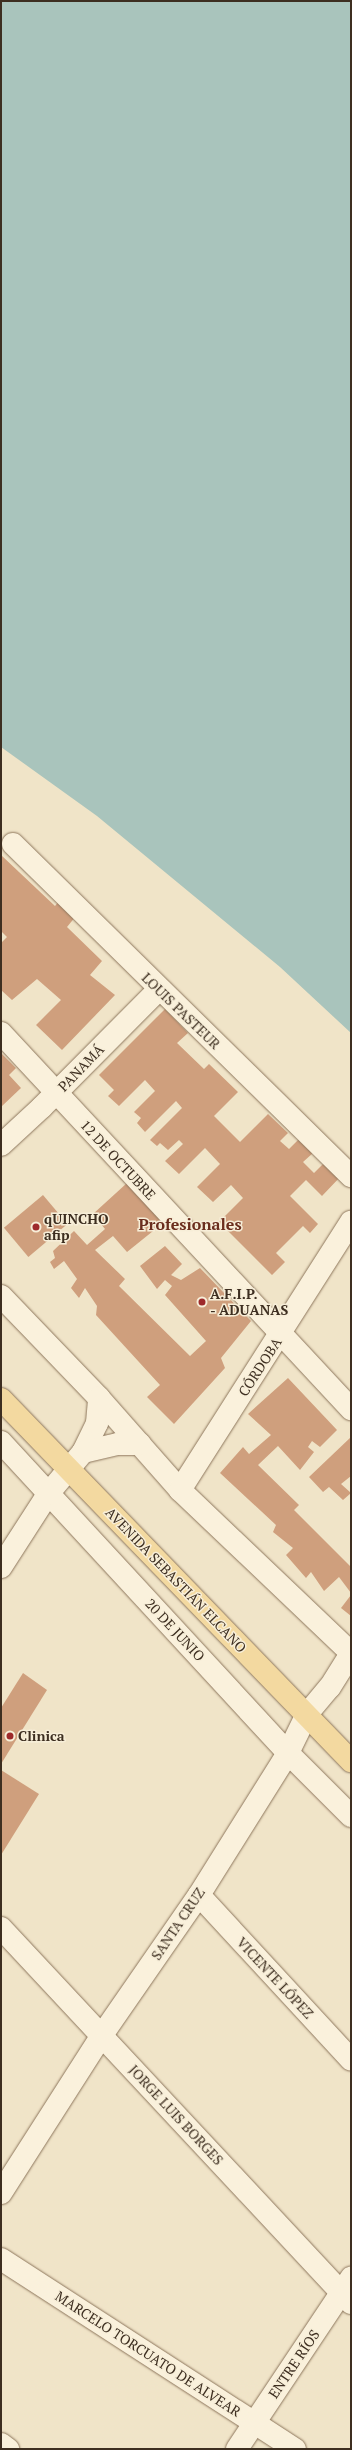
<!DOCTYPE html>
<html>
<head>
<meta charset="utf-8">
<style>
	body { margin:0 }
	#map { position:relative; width:352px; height:2450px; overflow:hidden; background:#f0e4c8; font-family:"PT Serif",serif }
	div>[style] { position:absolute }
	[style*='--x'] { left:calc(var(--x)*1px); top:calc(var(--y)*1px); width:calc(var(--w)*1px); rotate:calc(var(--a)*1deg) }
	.water>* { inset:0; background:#a9c4bc }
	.building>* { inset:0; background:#cf9f7d; transform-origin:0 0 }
	.roads { filter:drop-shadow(0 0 1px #8d765c) drop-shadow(0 0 1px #8d765c) }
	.minor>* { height:22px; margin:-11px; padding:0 11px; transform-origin:11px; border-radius:11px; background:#faf1dc }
	.major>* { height:22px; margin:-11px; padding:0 11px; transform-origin:11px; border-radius:11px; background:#f3d9a0 }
	.dots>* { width:11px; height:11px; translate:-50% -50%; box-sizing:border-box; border:2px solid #f7eed8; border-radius:50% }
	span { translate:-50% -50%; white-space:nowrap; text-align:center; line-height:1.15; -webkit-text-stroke:3px #f7eed8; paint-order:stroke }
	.street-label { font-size:14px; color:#3d2e20 }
	.poi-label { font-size:14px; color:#3d2e20; font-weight:700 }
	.left { translate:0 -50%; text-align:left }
	.quarter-label { font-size:16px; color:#6b2e1e; font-weight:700 }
	.frame { position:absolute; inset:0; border:2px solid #3d2e20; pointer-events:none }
</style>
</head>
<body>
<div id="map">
	<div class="water">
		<div style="clip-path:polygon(1px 1px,351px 1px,351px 1033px,280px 967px,97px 816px,1px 747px)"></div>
	</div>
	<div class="building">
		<div style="clip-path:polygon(1px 855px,55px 906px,60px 900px,76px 916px,67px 927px,102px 961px,90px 975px,115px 995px,62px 1050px,36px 1025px,61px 1000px,37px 979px,12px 1000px,1px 990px,1px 943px,7px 937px,1px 931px)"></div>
		<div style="clip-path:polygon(165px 1009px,188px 1033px,177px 1043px,204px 1069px,209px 1064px,238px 1092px,214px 1116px,240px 1142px,268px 1114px,288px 1133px,280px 1141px,289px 1149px,299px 1139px,313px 1153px,303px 1162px,314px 1173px,327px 1160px,342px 1175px,322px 1196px,306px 1180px,290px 1196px,318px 1224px,310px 1233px,303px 1226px,276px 1253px,285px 1262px,272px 1275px,219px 1222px,243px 1198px,231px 1185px,213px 1202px,197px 1187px,220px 1164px,205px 1148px,179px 1174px,165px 1161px,183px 1144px,179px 1140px,168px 1150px,160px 1143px,157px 1146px,150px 1140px,182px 1108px,176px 1101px,145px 1132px,137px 1123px,141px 1118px,134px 1112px,155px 1091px,145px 1080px,119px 1106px,108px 1096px,114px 1090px,99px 1075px)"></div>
		<div style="clip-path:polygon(2px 1054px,16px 1068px,9px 1075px,21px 1088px,1px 1107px)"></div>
		<div style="clip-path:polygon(127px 1183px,163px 1223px,127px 1252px,113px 1236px,95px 1250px,125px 1279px,119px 1286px,190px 1356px,206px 1341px,165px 1295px,172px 1286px,165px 1280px,157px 1289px,140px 1266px,165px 1246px,182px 1264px,171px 1275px,181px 1280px,200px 1268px,251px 1321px,221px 1358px,225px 1368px,174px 1424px,147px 1397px,160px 1385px,96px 1315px,97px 1306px,85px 1288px,79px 1298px,71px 1288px,77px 1279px,64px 1261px,54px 1269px,50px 1262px,55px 1258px,53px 1251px,74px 1231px,87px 1245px,105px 1229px,93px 1214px)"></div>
		<div style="left:43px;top:1195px;width:38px;height:51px;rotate:50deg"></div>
		<div style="clip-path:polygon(288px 1378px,337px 1430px,320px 1447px,312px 1441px,308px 1447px,314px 1452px,300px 1470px,278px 1446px,258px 1465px,299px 1505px,294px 1510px,351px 1567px,351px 1593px,339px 1577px,324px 1591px,311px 1572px,306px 1578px,286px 1555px,293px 1548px,273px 1532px,276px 1525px,220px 1473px,243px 1447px,249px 1454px,271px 1435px,248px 1414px)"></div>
		<div style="clip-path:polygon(351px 1437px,351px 1476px,341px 1484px,351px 1493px,343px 1500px,329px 1487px,323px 1492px,309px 1477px)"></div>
		<div style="clip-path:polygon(351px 1595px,351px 1616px,341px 1608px)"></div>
		<div style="clip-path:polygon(23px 1673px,47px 1690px,1px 1764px,1px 1708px)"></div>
		<div style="clip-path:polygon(1px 1770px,39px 1794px,1px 1855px)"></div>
	</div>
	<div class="roads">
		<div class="minor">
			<div style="--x:13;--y:844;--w:474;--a:44.5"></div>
			<div style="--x:1;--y:1033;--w:514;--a:47.05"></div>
			<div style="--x:1;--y:1145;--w:56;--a:-42.8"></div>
			<div style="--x:42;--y:1107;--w:166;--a:-45.2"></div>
			<div style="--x:1;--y:1296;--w:141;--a:46.1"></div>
			<div style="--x:99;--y:1398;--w:123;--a:48.6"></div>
			<div style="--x:180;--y:1490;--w:236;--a:43.6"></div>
			<div style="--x:1;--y:1442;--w:423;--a:47.3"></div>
			<div style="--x:288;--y:1753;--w:89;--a:45"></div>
			<div style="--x:83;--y:1452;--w:32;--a:-64"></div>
			<div style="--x:97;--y:1423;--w:25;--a:-85"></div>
			<div style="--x:180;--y:1490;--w:318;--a:-57.5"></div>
			<div style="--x:1;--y:1567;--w:87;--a:-57.2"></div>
			<div style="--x:48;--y:1494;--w:55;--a:-50.2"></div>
			<div style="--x:83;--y:1452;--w:36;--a:-13"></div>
			<div style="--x:118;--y:1444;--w:22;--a:0"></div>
			<div style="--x:199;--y:1895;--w:224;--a:47.3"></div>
			<div style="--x:1;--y:1928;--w:513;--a:46.97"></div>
			<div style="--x:1;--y:2193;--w:188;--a:-57.4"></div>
			<div style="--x:102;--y:2035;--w:170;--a:-55.3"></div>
			<div style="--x:199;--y:1895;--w:168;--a:-57.9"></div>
			<div style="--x:288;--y:1753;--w:43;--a:-64"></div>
			<div style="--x:307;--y:1714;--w:35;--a:-50"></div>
			<div style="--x:330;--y:1687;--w:40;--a:-58"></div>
			<div style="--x:1;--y:2259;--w:350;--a:32.9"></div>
			<div style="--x:1;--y:2444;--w:9;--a:36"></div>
			<div style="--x:237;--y:2449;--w:206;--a:-56.3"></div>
		</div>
		<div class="major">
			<div style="--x:1;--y:1399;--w:504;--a:45.97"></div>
		</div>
	</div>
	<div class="dots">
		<div style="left:36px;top:1227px;background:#9e2a2b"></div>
		<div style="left:202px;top:1302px;background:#9e2a2b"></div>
		<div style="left:10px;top:1736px;background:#9e2a2b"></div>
	</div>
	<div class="street-label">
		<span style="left:181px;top:1011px;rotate:44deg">LOUIS PASTEUR</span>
		<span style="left:81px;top:1068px;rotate:-46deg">PANAMÁ</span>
		<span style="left:118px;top:1160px;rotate:47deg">12 DE OCTUBRE</span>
		<span style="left:260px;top:1367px;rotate:-57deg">CÓRDOBA</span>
		<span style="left:176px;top:1580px;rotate:46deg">AVENIDA SEBASTIÁN ELCANO</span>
		<span style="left:175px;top:1630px;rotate:47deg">20 DE JUNIO</span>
		<span style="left:178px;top:1924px;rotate:-56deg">SANTA CRUZ</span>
		<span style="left:275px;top:1978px;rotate:47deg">VICENTE LÓPEZ</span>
		<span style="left:176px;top:2115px;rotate:47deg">JORGE LUIS BORGES</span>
		<span style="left:148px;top:2354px;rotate:33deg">MARCELO TORCUATO DE ALVEAR</span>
		<span style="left:294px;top:2364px;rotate:-56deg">ENTRE RÍOS</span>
	</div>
	<div class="poi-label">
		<span class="left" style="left:44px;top:1227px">qUINCHO<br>afip</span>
		<span class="left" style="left:210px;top:1302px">A.F.I.P.<br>- ADUANAS</span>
		<span class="left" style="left:18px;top:1736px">Clinica</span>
	</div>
	<div class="quarter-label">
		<span style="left:190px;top:1224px">Profesionales</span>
	</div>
	<div class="frame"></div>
</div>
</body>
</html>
